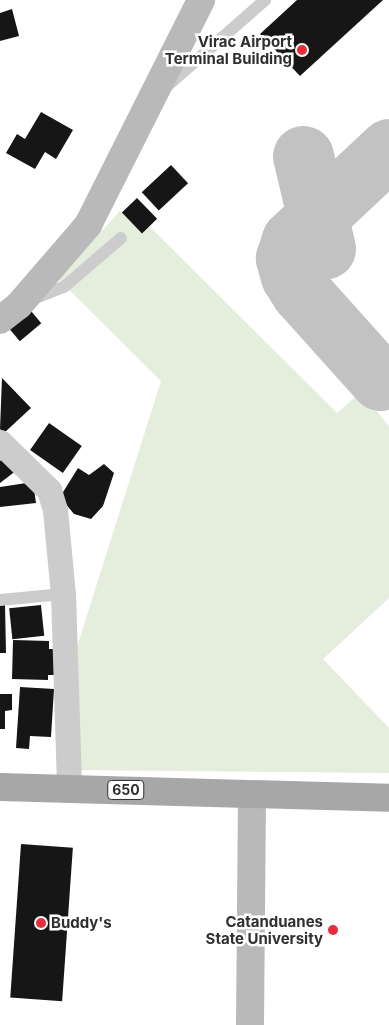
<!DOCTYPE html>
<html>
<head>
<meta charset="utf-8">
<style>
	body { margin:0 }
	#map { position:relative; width:389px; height:1025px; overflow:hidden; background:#fff; font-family:Inter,sans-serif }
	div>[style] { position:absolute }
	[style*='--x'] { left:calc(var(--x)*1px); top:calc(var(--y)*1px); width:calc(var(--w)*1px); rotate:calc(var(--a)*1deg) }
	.green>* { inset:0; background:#e5eddd }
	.taxiway>* { height:61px; margin:-30.5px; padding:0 30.5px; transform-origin:30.5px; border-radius:30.5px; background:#c2c2c2 }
	.building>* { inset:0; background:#161616; transform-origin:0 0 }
	.lane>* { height:12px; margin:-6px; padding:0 6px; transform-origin:6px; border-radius:6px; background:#ccc }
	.street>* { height:25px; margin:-12.5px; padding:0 12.5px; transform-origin:12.5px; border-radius:12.5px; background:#ccc }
	.secondary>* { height:28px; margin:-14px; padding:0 14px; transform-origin:14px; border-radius:14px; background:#b9b9b9 }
	.primary>* { height:28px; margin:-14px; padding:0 14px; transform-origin:14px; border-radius:14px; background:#a7a7a7 }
	.dots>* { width:14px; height:14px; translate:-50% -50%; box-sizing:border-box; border:2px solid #fff; border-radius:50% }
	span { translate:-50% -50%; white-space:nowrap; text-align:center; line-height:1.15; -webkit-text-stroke:5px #fff; paint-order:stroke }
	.shield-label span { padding:1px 4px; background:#fff; border:1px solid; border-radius:4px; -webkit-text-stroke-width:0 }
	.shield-label { font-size:14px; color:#2f2f2f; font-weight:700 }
	.poi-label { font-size:15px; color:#2f2f2f; font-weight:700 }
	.right { translate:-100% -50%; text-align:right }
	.left { translate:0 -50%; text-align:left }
</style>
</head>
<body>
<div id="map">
	<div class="green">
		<div style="clip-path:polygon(120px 211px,149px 226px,337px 413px,361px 392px,389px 426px,389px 598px,323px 659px,389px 728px,389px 773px,77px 770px,76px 650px,161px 381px,58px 279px)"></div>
	</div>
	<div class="taxiway">
		<div style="--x:303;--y:156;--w:95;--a:76.6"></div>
		<div style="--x:380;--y:380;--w:118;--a:-131.9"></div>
		<div style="--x:301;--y:292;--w:19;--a:-122"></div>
		<div style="--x:291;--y:276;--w:19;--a:-106"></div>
		<div style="--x:286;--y:258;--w:19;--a:-72"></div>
		<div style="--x:292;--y:240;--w:133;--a:-43.2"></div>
	</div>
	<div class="building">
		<div style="clip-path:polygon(297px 0,383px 0,300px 76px,260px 34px)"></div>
		<div style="clip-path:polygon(12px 9px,19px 36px,0 41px,0 13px)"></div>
		<div style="clip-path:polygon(41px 112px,73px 130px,56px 159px,45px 152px,35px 169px,6px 153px,17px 134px,25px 139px)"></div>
		<div style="left:171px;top:165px;width:25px;height:40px;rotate:47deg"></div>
		<div style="left:137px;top:198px;width:29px;height:21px;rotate:46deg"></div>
		<div style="left:31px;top:311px;width:16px;height:28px;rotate:50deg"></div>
		<div style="clip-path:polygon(2px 378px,31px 408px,4px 433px,0 429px)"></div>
		<div style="left:49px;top:423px;width:40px;height:33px;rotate:35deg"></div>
		<div style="clip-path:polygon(6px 456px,17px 470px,0 483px,0 461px)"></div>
		<div style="clip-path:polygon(104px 464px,114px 473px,103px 506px,91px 519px,74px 514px,60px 497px,78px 468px,89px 475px)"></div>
		<div style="clip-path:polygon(33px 482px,36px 503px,0 507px,0 487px)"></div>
		<div style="clip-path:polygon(0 605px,5px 605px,6px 653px,0 653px)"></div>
		<div style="left:41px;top:605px;width:31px;height:32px;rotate:84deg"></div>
		<div style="clip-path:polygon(13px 640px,49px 641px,49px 649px,54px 649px,54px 675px,48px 675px,48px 680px,12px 679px)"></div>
		<div style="clip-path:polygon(20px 687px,54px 689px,51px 737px,30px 736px,29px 749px,16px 748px)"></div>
		<div style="clip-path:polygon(0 694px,12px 694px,12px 710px,5px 711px,5px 729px,0 729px)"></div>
		<div style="left:21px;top:844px;width:52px;height:154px;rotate:4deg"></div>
	</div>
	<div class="lane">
		<div style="--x:166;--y:87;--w:132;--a:-41.3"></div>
		<div style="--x:31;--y:300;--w:35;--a:-22"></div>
		<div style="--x:64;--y:287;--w:75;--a:-40.7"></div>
		<div style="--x:0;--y:600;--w:63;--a:-5.4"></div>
	</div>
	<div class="street">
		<div style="--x:0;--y:442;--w:69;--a:44.4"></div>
		<div style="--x:49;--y:490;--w:21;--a:73"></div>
		<div style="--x:55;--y:510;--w:84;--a:84.6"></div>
		<div style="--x:63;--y:594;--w:193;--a:88.2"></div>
	</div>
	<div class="secondary">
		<div style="--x:0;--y:320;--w:24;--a:-38"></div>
		<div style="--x:19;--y:305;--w:106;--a:-49.2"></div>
		<div style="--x:88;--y:225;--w:252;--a:-63.3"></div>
		<div style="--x:250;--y:1025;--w:228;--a:-89.5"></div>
	</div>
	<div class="primary">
		<div style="--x:0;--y:787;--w:389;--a:1.6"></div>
	</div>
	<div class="dots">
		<div style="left:302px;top:50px;background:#ed2a36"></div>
		<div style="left:41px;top:923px;background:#ed2a36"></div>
		<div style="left:333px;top:930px;background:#ed2a36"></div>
	</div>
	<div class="shield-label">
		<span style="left:126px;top:790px">650</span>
	</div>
	<div class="poi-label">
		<span class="right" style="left:292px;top:50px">Virac Airport<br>Terminal Building</span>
		<span class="right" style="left:323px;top:930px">Catanduanes<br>State University</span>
		<span class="left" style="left:51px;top:923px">Buddy's</span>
	</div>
</div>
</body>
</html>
